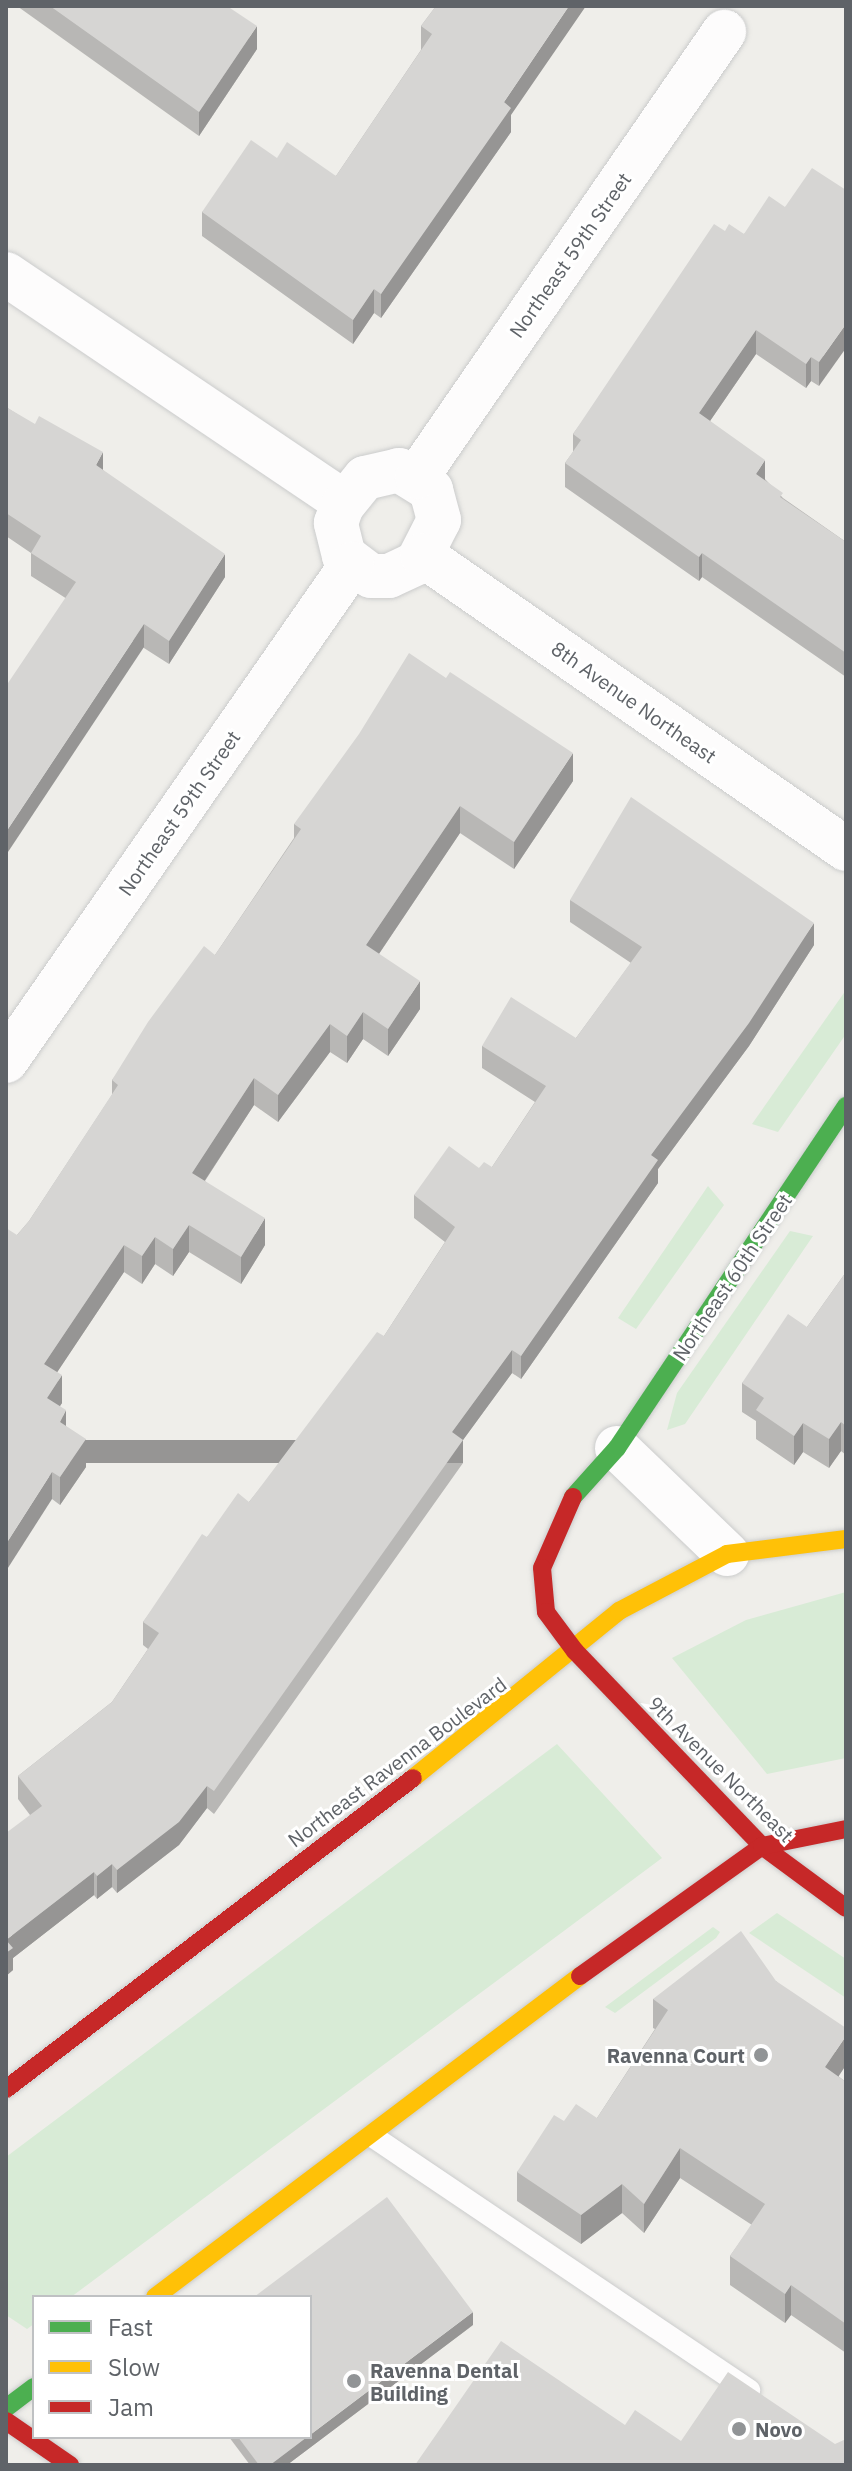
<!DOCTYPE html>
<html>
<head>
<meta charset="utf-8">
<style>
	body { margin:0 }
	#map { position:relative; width:852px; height:2471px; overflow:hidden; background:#efeeea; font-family:"IBM Plex Sans",sans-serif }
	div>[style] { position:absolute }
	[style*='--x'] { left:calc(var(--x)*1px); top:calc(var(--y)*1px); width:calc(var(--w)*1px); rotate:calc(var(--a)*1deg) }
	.green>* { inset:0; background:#d8ebd6 }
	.roads { filter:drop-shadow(0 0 2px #cbcccc) drop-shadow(0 0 2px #cbcccc) }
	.lane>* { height:22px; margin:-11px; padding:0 11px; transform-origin:11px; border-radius:11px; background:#fdfcfc }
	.street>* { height:44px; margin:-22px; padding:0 22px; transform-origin:22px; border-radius:22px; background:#fdfcfc }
	.fast>* { height:18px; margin:-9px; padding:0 9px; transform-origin:9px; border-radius:9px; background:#4caf50 }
	.slow>* { height:18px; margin:-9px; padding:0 9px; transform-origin:9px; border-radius:9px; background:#ffc107 }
	.jam>* { height:18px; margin:-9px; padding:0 9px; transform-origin:9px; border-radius:9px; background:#c62828 }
	.wall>* { inset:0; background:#b8b7b5 }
	.shaded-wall>* { inset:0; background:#969594; transform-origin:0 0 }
	.building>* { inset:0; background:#d6d5d3 }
	.dots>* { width:22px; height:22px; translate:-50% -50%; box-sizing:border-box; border:4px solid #fff; border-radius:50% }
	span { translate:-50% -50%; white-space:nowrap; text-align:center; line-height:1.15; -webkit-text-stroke:6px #fff; paint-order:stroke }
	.street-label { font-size:20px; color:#5f6368 }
	.poi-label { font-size:20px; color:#5f6368; font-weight:700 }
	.right { translate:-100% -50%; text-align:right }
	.left { translate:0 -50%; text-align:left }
	.frame { position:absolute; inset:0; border:8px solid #5f6368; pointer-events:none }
	.legend { position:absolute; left:32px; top:2295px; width:280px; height:144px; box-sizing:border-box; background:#fff; border:2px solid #bfc1c3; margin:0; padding:10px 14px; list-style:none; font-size:24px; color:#5f6368 }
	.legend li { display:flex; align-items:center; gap:16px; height:40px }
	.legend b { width:40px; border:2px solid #bfc1c3 }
</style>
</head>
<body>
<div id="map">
	<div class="green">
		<div style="clip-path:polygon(846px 990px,846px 1034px,778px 1132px,752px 1124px)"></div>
		<div style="clip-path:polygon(708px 1186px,724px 1205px,636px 1329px,618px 1318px)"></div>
		<div style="clip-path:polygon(790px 1231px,813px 1236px,685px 1424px,667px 1430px,677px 1393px)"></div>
		<div style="clip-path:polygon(846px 1592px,846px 1758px,767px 1774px,672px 1658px,746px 1620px)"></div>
		<div style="clip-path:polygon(557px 1744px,662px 1858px,71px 2297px,34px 2297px,34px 2324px,27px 2329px,6px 2315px,6px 2157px)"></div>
		<div style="clip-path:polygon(777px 1913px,846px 1959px,846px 1998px,749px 1933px)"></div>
		<div style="clip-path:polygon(713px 1927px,720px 1932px,716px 1938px,615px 2013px,605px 2007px)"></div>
	</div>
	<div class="roads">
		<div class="lane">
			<div style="--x:372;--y:2136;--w:455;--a:34"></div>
		</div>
		<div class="street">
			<div style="--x:6;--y:274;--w:408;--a:34"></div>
			<div style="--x:399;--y:470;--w:38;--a:32"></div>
			<div style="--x:431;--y:490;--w:31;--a:75"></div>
			<div style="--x:439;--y:520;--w:48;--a:117.1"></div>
			<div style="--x:417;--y:563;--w:31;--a:155"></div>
			<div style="--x:389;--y:576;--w:18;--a:180"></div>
			<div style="--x:371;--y:576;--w:34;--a:-143"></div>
			<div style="--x:344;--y:556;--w:34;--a:-104"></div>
			<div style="--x:336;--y:523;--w:18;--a:-71"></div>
			<div style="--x:342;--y:506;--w:36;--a:-51"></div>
			<div style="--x:365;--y:478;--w:35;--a:-13"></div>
			<div style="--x:417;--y:477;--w:541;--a:-55.4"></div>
			<div style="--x:422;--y:555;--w:516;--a:34.74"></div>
			<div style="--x:6;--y:1061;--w:606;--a:-55.16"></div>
			<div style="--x:617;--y:1448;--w:153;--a:43.9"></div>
		</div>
		<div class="fast">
			<div style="--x:573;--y:1497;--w:66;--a:-48.1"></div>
			<div style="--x:617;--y:1448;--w:412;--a:-56.2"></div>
			<div style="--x:6;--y:2408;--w:35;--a:-37"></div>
		</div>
		<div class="slow">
			<div style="--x:413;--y:1778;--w:265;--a:-39"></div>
			<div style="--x:619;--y:1611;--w:122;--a:-27.8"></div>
			<div style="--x:727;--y:1554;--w:120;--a:-7.2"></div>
			<div style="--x:155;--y:2297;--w:533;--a:-37.06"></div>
		</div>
		<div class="jam">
			<div style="--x:573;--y:1497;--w:77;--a:113.6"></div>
			<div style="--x:542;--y:1568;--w:44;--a:84.8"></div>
			<div style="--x:546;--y:1612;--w:49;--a:53.4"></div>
			<div style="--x:575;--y:1651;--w:270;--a:46.2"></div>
			<div style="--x:762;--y:1846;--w:104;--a:36.4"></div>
			<div style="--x:580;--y:1976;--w:224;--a:-35.5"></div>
			<div style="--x:762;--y:1846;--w:86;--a:-11.4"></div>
			<div style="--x:6;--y:2089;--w:512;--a:-37.38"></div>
			<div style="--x:6;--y:2421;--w:78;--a:34.5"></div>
		</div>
	</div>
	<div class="wall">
		<div style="clip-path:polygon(17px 6px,227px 6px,257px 49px,199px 136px)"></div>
		<div style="clip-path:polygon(436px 6px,511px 115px,511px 132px,381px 318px,374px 313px,353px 344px,202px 236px,202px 212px,277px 158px,336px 176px,421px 50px,421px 26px)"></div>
		<div style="clip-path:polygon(846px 190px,819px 386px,811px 381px,806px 388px,756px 354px,710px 421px,783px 498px,846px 542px,846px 677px,702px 577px,699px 581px,565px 487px,565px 463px,573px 452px,573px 434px,725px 231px,744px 234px,785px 207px)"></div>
		<div style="clip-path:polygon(6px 407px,103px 470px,225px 577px,169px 664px,31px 576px,31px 553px,6px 536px)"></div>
		<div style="clip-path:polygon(573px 781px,514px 869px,460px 833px,379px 954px,420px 1009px,388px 1056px,363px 1039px,347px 1063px,330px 1052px,278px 1122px,254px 1105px,205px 1181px,265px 1245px,241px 1284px,189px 1252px,173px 1276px,155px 1264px,142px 1284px,124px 1272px,57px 1372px,62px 1403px,60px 1406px,66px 1426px,86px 1467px,60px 1505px,52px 1499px,17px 1235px,29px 1221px,112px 1095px,112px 1080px,215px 955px,294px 838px,294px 824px)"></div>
		<div style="clip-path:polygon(570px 900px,814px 945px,749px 1046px,658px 1169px,658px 1183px,521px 1379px,512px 1373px,463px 1440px,463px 1463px,214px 1814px,207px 1808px,179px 1845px,117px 1893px,112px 1887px,97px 1899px,94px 1895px,13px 1958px,13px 1970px,6px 1976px,30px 1815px,18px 1799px,18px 1776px,112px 1702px,148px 1649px,143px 1645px,143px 1622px,207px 1537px,249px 1502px,384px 1336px,445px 1242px,414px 1218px,414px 1195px,479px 1168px,492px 1167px,535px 1102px,482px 1068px,482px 1046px,576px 1038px,631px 963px,570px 922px)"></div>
		<div style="clip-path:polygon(846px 1272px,846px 1455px,841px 1451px,829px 1468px,803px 1452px,794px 1465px,756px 1439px,756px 1421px,742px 1412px,742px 1383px,807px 1327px)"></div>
		<div style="clip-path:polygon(776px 1981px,846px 2065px,838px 2076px,846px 2082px,846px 2353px,791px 2315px,785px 2323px,730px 2285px,730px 2256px,752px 2225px,680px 2178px,644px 2233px,622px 2213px,581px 2244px,517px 2201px,517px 2172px,564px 2121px,597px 2118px,655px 2029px,653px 2028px,653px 1999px)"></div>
		<div style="clip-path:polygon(473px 2325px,287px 2465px,250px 2465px,229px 2437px,310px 2437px)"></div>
	</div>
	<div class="shaded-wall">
		<div style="clip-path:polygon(569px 6px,586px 6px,511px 115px,511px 132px,381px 318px,381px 294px,504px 102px)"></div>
		<div style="clip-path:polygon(257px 26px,257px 49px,199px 136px,199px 112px)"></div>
		<div style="clip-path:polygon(374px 289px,374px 313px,353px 344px,353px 320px)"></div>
		<div style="clip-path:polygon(846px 324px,846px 348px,819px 386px,819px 362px)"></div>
		<div style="clip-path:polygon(756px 330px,756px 354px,699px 437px,699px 413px)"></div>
		<div style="clip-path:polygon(811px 357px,811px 381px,806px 388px,806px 364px)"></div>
		<div style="clip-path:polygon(103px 452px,103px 476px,96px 465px)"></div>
		<div style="clip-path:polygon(765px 460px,765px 484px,756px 474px)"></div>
		<div style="clip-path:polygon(702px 553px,702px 577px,699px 581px,699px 557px)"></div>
		<div style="clip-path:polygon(225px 554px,225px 577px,169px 664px,169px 641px)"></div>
		<div style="clip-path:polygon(144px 624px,144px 647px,6px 855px,6px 832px)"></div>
		<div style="clip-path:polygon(573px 753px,573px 781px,514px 869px,514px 842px)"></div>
		<div style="clip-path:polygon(460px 806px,460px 833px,366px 973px,366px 945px)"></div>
		<div style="clip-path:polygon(814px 923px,814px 945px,749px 1046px,658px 1169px,658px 1183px,521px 1379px,521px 1356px,651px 1155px)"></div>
		<div style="clip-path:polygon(420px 981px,420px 1009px,388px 1056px,388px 1029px)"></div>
		<div style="clip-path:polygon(363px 1012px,363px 1039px,347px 1063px,347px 1036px)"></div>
		<div style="clip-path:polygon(330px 1024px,330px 1052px,278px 1122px,278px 1095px)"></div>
		<div style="clip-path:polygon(254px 1078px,254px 1105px,192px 1200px,192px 1173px)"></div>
		<div style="clip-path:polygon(265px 1218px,265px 1245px,241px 1284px,241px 1257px)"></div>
		<div style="clip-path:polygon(189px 1225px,189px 1252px,173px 1276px,173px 1249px)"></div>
		<div style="clip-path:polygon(155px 1237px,155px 1264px,142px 1284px,142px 1256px)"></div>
		<div style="clip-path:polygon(124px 1245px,124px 1272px,44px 1392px,44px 1364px)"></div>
		<div style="clip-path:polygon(512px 1350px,512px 1373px,452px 1455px,452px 1432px)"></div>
		<div style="clip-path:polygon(62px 1375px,62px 1403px,47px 1425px,47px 1398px)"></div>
		<div style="clip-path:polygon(66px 1410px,66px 1438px,60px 1422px)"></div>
		<div style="clip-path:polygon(841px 1422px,841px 1451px,829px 1468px,829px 1439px)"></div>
		<div style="clip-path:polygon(803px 1423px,803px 1452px,794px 1465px,794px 1436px)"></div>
		<div style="clip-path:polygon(86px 1439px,86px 1467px,60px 1505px,60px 1477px)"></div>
		<div style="left:463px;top:1440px;width:23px;height:430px;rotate:90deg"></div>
		<div style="clip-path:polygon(52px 1472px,52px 1499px,6px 1571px,6px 1544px)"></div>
		<div style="clip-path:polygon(207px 1786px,207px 1808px,179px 1845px,117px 1893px,117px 1870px)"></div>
		<div style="clip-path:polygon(112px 1864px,112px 1887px,97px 1899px,97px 1876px)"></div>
		<div style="clip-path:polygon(94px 1872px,94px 1895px,13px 1958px,13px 1970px,6px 1976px,6px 1940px)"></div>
		<div style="clip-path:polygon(846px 2036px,846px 2065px,825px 2097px,825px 2067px)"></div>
		<div style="clip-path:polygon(680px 2148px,680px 2178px,644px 2233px,644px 2204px)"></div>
		<div style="clip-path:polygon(622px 2184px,622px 2213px,581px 2244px,581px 2215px)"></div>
		<div style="clip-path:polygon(791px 2285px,791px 2315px,785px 2323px,785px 2294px)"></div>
		<div style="clip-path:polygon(473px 2312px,473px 2325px,287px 2465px,270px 2465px,307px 2437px,310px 2437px,310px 2435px)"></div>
	</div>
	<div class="building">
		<div style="clip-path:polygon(50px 6px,227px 6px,257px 26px,199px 112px)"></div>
		<div style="clip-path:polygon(436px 6px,569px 6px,504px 102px,511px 108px,381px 294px,374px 289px,353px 320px,202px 212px,251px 140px,277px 158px,287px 142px,336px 176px,432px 34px,421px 26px)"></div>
		<div style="clip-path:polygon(812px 168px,846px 190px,846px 324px,819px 362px,811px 357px,806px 364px,756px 330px,699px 413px,765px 460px,756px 474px,783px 493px,780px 497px,846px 542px,846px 653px,702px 553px,699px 557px,565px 463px,581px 440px,573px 434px,714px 224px,725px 231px,729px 224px,744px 234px,769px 196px,785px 207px)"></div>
		<div style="clip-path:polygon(6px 407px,35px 424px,39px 416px,103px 452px,96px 465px,225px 554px,169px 641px,144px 624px,6px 832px,6px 686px,76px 582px,31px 553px,41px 536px,6px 513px)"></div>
		<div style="clip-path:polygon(409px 653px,446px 678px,450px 672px,573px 753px,514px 842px,460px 806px,366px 945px,420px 981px,388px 1029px,363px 1012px,347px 1036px,330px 1024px,278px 1095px,254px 1078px,192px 1173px,265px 1218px,241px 1257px,189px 1225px,173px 1249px,155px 1237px,142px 1256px,124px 1245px,44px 1364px,62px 1375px,47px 1398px,66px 1410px,60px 1422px,86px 1439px,60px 1477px,52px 1472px,6px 1544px,6px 1228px,17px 1235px,29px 1221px,118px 1085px,112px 1080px,148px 1022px,204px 946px,215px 955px,301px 829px,294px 824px,359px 734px)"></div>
		<div style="clip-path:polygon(631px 797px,814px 923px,749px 1023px,651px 1155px,658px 1160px,521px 1356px,512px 1350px,452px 1432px,463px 1440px,214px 1791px,207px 1786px,179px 1822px,117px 1870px,112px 1864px,97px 1876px,94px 1872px,6px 1940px,13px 1948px,6px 1953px,6px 1833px,42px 1806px,18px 1776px,112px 1702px,159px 1633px,143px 1622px,202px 1534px,207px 1537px,238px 1493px,249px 1502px,377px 1332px,384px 1336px,455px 1227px,414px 1195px,449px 1146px,479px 1168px,484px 1162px,492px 1167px,546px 1086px,482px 1046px,511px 997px,576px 1038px,642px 947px,570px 900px)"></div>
		<div style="clip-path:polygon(846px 1272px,846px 1426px,841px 1422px,829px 1439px,803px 1423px,794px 1436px,756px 1410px,764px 1398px,742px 1383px,788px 1314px,807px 1327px)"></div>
		<div style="clip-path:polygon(741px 1931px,776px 1981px,846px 2028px,846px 2036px,825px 2067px,846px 2082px,846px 2324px,791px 2285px,785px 2294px,730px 2256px,765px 2204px,680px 2148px,644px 2204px,622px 2184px,581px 2215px,517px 2172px,554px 2115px,564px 2121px,576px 2104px,597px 2118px,668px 2010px,653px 1999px)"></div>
		<div style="clip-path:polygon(387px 2197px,473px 2312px,310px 2435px,310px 2297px,254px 2297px)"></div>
		<div style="clip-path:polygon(501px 2341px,625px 2425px,635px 2410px,681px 2441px,728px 2372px,835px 2444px,846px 2439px,846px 2465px,415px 2465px)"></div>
		<div style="clip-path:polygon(238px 2437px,307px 2437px,270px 2465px,259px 2465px)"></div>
	</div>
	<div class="dots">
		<div style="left:761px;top:2055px;background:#919496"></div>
		<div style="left:354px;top:2381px;background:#919496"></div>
		<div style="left:739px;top:2429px;background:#919496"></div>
	</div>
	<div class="street-label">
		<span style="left:570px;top:255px;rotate:-55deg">Northeast 59th Street</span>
		<span style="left:634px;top:702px;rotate:35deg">8th Avenue Northeast</span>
		<span style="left:179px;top:813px;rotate:-55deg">Northeast 59th Street</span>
		<span style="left:732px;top:1277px;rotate:-56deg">Northeast 60th Street</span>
		<span style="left:397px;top:1762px;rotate:-37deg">Northeast Ravenna Boulevard</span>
		<span style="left:721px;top:1769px;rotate:45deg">9th Avenue Northeast</span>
	</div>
	<div class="poi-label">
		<span class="right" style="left:745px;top:2055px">Ravenna Court</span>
		<span class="left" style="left:370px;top:2382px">Ravenna Dental<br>Building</span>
		<span class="left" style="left:755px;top:2429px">Novo</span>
	</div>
	<div class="frame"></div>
	<ul class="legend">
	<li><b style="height:10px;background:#4caf50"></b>Fast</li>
	<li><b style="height:10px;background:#ffc107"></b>Slow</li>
	<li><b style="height:10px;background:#c62828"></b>Jam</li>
	</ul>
</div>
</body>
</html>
